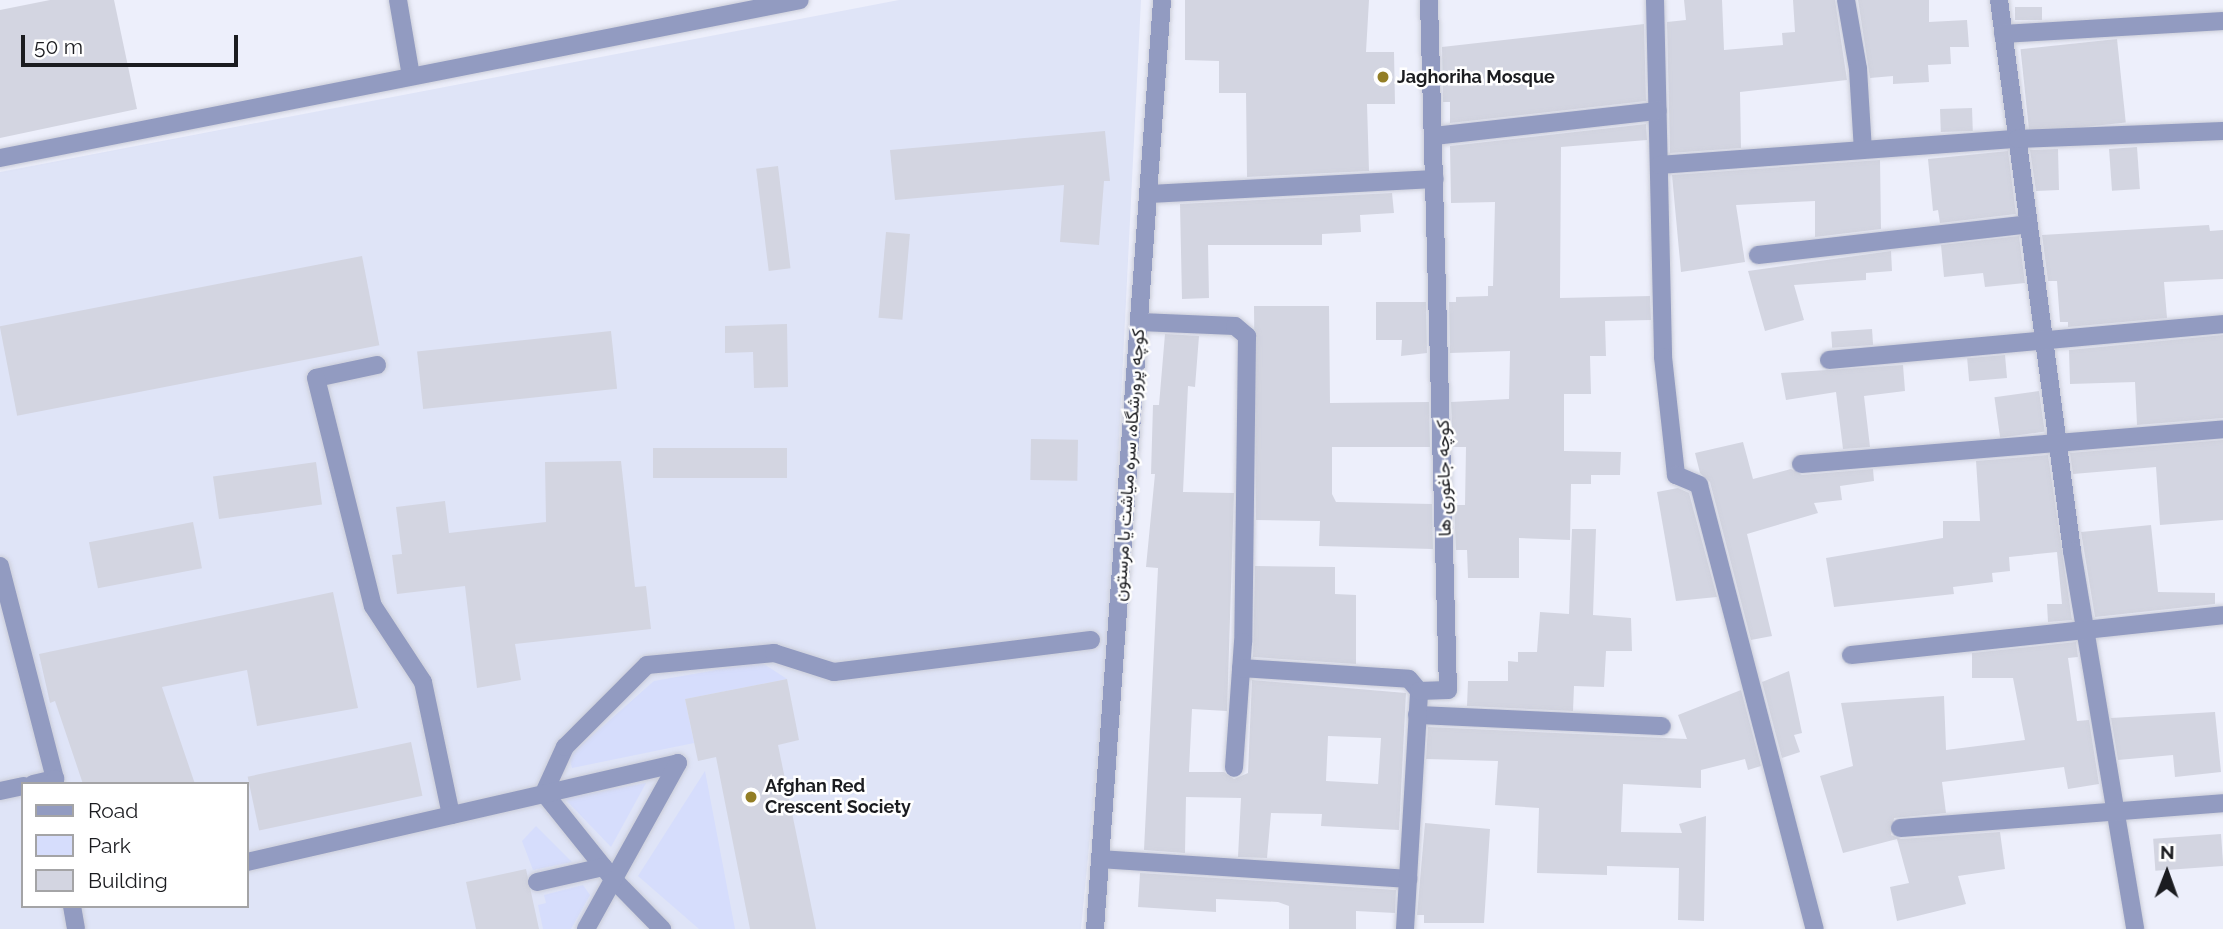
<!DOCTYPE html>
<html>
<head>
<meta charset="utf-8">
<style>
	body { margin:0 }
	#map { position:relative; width:2223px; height:929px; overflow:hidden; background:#edeffb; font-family:Raleway,Vazirmatn,sans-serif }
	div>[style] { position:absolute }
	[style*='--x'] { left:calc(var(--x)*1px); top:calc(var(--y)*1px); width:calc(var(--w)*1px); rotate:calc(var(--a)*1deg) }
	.built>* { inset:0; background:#dfe4f7 }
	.green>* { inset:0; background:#d6ddfc }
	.building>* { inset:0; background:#d3d5e1; transform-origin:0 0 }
	.roads { filter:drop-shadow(0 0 2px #cbcdd8) drop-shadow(0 0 2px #cbcdd8) }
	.minor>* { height:18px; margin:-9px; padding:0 9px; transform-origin:9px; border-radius:9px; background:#929bc1 }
	.dots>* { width:19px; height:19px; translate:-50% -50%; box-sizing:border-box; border:4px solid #fff; border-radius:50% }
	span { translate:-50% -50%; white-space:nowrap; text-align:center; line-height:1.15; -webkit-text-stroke:5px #fff; paint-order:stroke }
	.poi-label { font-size:18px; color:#1b1c20; font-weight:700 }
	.left { translate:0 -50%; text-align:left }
	.street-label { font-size:18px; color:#1b1c20 }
	.legend { position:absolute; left:21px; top:782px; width:228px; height:126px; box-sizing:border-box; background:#fff; border:2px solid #a4a4a6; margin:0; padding:9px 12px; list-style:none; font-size:21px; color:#1b1c20 }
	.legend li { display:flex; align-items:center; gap:14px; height:35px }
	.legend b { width:35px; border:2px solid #a4a4a6 }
	.north { position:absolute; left:2132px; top:838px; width:70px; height:70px; -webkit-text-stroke:5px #fff; paint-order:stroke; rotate:1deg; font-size:19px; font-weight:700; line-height:28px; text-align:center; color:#1b1c20 }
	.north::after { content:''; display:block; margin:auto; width:24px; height:32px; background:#1b1c20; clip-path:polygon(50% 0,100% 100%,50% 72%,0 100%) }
	.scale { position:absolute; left:21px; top:35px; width:217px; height:32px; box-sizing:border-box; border:4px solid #1b1c20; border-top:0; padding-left:9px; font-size:21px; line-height:24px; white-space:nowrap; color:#1b1c20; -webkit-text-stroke:5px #fff; paint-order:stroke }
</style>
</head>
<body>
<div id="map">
	<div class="built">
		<div style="clip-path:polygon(evenodd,899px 0,1141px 0,1109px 641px,1081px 929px,0 929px,0 172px,899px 0,23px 784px,247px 784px,247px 906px,23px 906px,23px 784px)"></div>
	</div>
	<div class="green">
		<div style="clip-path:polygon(761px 662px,787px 679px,685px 699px,694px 743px,572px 768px,569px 756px,654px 681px)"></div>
		<div style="clip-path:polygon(705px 771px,735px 929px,699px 929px,638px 876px)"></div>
		<div style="clip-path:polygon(646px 783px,611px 847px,564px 798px)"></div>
		<div style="clip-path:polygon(536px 826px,572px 862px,533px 870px,522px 841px)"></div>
		<div style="clip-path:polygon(583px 885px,590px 895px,571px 929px,543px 929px,538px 905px,546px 903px,544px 895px)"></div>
	</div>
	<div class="building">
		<div style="clip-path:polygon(50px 0,114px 0,137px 109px,0 138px,0 10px)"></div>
		<div style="clip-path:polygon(1185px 0,1369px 0,1366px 52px,1394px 52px,1395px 104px,1367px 104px,1369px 171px,1247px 177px,1246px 93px,1219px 93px,1219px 61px,1185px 60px)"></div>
		<div style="clip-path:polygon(1684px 0,1722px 0,1724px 50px,1783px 45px,1782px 33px,1795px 32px,1793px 0,1835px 0,1847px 80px,1740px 92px,1741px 148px,1670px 153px,1667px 22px,1686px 20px)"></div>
		<div style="clip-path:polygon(1858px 0,1929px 0,1929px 22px,1967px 20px,1969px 47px,1950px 47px,1951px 64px,1928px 65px,1929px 82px,1893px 84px,1893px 76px,1870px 78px)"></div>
		<div style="left:2042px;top:7px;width:13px;height:27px;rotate:90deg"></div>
		<div style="clip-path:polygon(1644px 24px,1646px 101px,1450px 123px,1450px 102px,1443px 102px,1442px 47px)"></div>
		<div style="left:2117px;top:39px;width:84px;height:97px;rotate:84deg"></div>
		<div style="left:1972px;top:108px;width:23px;height:32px;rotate:88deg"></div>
		<div style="clip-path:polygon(1646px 124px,1647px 140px,1561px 147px,1560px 298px,1650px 296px,1651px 320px,1605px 321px,1606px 356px,1590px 356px,1591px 394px,1564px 394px,1564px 451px,1621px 452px,1620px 475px,1591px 475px,1591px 484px,1571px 484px,1570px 540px,1519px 538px,1519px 578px,1468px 578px,1467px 550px,1456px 550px,1454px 505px,1465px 505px,1466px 447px,1453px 447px,1451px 402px,1509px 399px,1510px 351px,1450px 353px,1449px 302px,1456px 302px,1456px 297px,1488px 296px,1488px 286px,1493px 286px,1495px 202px,1451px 203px,1450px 146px)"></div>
		<div style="clip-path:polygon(1105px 131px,1110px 181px,1104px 181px,1099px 245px,1060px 242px,1064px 185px,895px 200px,890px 150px)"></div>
		<div style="left:2137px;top:147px;width:42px;height:28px;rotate:86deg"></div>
		<div style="clip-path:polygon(2058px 149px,2059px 190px,2036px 191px,2030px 150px)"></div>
		<div style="clip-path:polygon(2008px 151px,2016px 214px,1940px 223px,1938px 210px,1933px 211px,1928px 159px)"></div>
		<div style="clip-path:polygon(1880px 160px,1881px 229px,1815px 237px,1815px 201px,1736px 205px,1745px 262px,1681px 272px,1672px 175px)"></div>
		<div style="left:778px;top:166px;width:103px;height:22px;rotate:83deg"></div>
		<div style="clip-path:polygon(1392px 193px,1394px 213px,1360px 215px,1361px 232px,1322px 234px,1322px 245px,1208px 245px,1209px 298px,1182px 299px,1180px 204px)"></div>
		<div style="clip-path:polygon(2209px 225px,2210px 231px,2223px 230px,2223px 279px,2164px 282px,2167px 318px,2068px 327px,2068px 322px,2060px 322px,2057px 281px,2048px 281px,2042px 235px)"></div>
		<div style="left:886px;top:232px;width:24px;height:86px;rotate:5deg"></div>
		<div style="clip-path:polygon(2019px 236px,2025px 283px,1985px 287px,1983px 273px,1944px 277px,1941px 245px)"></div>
		<div style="clip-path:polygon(1891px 251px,1892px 271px,1866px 273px,1866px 280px,1794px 285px,1804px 320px,1765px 331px,1748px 271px)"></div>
		<div style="left:362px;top:256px;width:91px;height:369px;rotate:79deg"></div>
		<div style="clip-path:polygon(1376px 302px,1426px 302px,1427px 353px,1401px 356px,1402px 340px,1376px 340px)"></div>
		<div style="clip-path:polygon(1254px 306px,1329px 306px,1330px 403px,1429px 402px,1430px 447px,1332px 447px,1332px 494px,1336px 502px,1432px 504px,1433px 549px,1319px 546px,1320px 521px,1256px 520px)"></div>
		<div style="clip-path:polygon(787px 324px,788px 387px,754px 388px,753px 352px,725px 353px,725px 326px)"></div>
		<div style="left:1872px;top:329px;width:16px;height:41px;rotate:86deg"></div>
		<div style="left:611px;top:331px;width:58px;height:195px;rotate:84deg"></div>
		<div style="clip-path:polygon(evenodd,1165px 334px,1199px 336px,1195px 387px,1188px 386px,1183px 492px,1234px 493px,1227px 711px,1192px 709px,1189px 772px,1224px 772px,1234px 779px,1248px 773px,1252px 680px,1406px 693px,1399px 830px,1321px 826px,1322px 814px,1271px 813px,1267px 858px,1238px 857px,1241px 798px,1186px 797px,1185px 853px,1144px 850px,1158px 568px,1146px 567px,1155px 474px,1151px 474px,1153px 405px,1159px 405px,1165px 334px,1328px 736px,1381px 738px,1378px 784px,1326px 781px,1328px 736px)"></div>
		<div style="clip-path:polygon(2223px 335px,2223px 418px,2137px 425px,2135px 382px,2070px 384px,2069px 350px)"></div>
		<div style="left:2005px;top:355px;width:23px;height:38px;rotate:85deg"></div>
		<div style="clip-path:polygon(1903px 365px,1905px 391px,1864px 396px,1870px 447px,1843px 449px,1836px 392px,1786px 400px,1781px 373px)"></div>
		<div style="left:2039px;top:391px;width:41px;height:45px;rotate:82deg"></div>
		<div style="left:1031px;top:439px;width:47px;height:41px;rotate:1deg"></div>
		<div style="clip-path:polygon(2223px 440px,2223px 520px,2160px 525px,2156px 467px,2073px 474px,2070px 453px)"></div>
		<div style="clip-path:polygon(1743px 442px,1753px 479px,1791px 469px,1802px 475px,1873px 469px,1874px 481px,1840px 486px,1842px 500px,1814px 503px,1818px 513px,1747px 534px,1772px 636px,1751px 640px,1710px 482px,1700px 473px,1695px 453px)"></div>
		<div style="left:787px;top:448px;width:30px;height:134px;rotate:90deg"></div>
		<div style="clip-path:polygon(2048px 455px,2072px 620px,2048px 622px,2047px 604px,2062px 604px,2057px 552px,2009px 557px,2010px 571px,1992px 573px,1993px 582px,1953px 587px,1954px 594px,1834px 607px,1826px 558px,1943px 538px,1943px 521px,1980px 521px,1976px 461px)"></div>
		<div style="clip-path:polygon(621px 461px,635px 587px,646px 586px,651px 629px,515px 644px,521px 680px,477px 688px,465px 586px,397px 594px,392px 555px,402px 554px,396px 507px,445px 501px,449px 533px,546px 522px,545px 462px)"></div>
		<div style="left:316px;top:462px;width:43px;height:104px;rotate:82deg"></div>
		<div style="clip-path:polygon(1678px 488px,1689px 493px,1717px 597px,1676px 601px,1657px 492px)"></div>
		<div style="left:193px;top:522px;width:47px;height:106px;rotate:79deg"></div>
		<div style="clip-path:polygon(2151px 525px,2158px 592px,2215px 593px,2215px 604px,2095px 617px,2081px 532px)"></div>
		<div style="clip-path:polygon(1572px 529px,1596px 529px,1593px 615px,1631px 618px,1632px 651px,1606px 651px,1604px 687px,1574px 686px,1573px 711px,1467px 706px,1468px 681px,1508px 681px,1508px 661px,1518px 662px,1518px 652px,1537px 652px,1540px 612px,1569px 614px)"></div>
		<div style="clip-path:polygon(1255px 566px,1335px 567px,1335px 594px,1356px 595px,1356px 664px,1253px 657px)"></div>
		<div style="clip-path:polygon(333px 592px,358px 708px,257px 726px,247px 670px,162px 687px,195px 784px,83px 784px,55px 701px,50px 703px,39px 654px)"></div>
		<div style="clip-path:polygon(2076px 642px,2078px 657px,2068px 658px,2077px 721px,2089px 720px,2099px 784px,2068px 789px,2064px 767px,1942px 782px,1946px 813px,1894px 818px,1891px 835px,1901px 839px,2000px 832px,2005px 869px,1958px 876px,1966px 904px,1897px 921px,1890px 887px,1909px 883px,1897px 839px,1843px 853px,1820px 776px,1853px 766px,1841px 703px,1944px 696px,1946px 750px,2025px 740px,2013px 678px,1972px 678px,1972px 653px)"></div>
		<div style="clip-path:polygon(1789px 671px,1802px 733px,1794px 735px,1800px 752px,1782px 758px,1762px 682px)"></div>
		<div style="clip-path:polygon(787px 679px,799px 740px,778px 745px,816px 929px,750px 929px,716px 757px,698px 761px,685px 699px)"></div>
		<div style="clip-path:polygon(1741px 690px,1761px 766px,1748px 770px,1745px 759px,1701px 770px,1701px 788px,1623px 784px,1621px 832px,1682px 833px,1679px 824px,1706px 816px,1704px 921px,1678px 920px,1679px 868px,1607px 866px,1607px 875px,1537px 873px,1539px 808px,1495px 805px,1498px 761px,1426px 759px,1428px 727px,1687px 739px,1678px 715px)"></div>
		<div style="clip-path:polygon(2215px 712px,2221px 772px,2175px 777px,2173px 755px,2118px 760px,2111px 718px)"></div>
		<div style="left:411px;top:742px;width:55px;height:167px;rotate:78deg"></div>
		<div style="clip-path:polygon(1425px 823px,1490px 829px,1484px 923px,1424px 923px,1424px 915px,1417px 915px)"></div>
		<div style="left:2221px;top:834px;width:32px;height:68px;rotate:86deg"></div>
		<div style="clip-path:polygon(526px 869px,539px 929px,476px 929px,466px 882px)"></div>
		<div style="clip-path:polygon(1140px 873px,1396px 890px,1395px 913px,1356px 911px,1356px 929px,1289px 929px,1289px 906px,1278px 902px,1216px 899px,1216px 912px,1138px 907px)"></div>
	</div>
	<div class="roads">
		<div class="minor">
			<div style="--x:398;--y:0;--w:77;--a:80.3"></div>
			<div style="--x:1655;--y:0;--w:357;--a:88.7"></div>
			<div style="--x:1663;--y:357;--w:119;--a:83.7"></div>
			<div style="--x:1676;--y:475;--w:25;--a:23"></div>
			<div style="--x:1699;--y:485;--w:459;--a:75.4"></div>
			<div style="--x:1846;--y:0;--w:70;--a:80.1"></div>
			<div style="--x:1858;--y:69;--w:81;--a:86.5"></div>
			<div style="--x:1999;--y:0;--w:556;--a:82.45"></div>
			<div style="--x:2072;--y:551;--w:383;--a:80.5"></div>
			<div style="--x:2003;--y:34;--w:220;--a:-3.4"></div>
			<div style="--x:1434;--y:136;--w:225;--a:-6.4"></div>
			<div style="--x:0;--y:158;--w:815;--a:-11.17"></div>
			<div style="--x:1659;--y:165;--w:359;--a:-4.2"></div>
			<div style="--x:2017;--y:139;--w:206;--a:-2.2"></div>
			<div style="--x:1149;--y:194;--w:286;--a:-3"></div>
			<div style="--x:1758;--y:255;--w:272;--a:-6.5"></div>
			<div style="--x:1140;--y:322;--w:95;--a:2.4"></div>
			<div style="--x:1235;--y:326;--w:16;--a:40"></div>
			<div style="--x:1247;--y:336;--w:306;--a:90.7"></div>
			<div style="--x:1243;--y:642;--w:126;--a:94.1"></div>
			<div style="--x:1829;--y:360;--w:396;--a:-5.2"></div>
			<div style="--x:377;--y:365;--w:62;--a:168"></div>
			<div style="--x:316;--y:378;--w:235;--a:76"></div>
			<div style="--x:373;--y:606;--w:91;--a:56.7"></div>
			<div style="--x:423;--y:682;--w:136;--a:78.1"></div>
			<div style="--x:1801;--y:464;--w:423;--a:-4.7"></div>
			<div style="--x:0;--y:566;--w:220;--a:75.5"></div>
			<div style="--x:1851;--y:655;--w:374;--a:-6.1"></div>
			<div style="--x:1241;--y:668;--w:168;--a:3.7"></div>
			<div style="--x:1409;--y:679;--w:16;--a:50"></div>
			<div style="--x:1417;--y:715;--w:245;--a:2.6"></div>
			<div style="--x:33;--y:784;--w:23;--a:-13"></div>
			<div style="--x:55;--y:779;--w:5;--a:90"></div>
			<div style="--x:0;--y:791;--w:24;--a:-12"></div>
			<div style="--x:544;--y:793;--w:51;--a:-65.5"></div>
			<div style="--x:565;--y:747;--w:116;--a:-45"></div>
			<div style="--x:647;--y:665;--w:128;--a:-5.4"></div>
			<div style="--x:774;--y:653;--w:63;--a:17.6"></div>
			<div style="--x:834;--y:672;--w:259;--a:-7.1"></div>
			<div style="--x:544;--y:793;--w:112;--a:51.2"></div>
			<div style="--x:614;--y:880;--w:69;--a:45.6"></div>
			<div style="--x:1900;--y:828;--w:324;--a:-4.4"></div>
			<div style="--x:1100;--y:859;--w:309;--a:3.7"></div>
			<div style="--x:247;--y:862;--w:442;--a:-12.9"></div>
			<div style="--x:678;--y:763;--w:190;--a:119"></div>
			<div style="--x:537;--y:882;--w:68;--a:-12.8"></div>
			<div style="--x:72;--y:906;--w:23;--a:80"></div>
			<div style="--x:1095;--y:929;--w:931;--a:-85.87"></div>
			<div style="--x:1405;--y:929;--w:238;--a:-86.6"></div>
			<div style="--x:1419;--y:691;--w:29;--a:-2"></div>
			<div style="--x:1448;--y:690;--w:690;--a:-91.58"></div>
		</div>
	</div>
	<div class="dots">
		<div style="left:1383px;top:77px;background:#937e25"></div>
		<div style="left:751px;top:797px;background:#937e25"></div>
	</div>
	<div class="poi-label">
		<span class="left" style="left:1397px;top:77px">Jaghoriha Mosque</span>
		<span class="left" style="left:765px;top:797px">Afghan Red<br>Crescent Society</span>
	</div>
	<div class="street-label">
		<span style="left:1129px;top:465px;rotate:-86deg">کوچه پرورشگاه، سره میاشت یا مرستون</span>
		<span style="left:1444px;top:478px;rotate:-91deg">کوچه جاغوری ها</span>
	</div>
	<ul class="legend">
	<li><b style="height:9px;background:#929bc1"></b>Road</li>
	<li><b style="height:19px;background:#d6ddfc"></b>Park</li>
	<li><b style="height:19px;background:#d3d5e1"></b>Building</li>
	</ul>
	<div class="north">N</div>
	<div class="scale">50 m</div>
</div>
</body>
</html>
